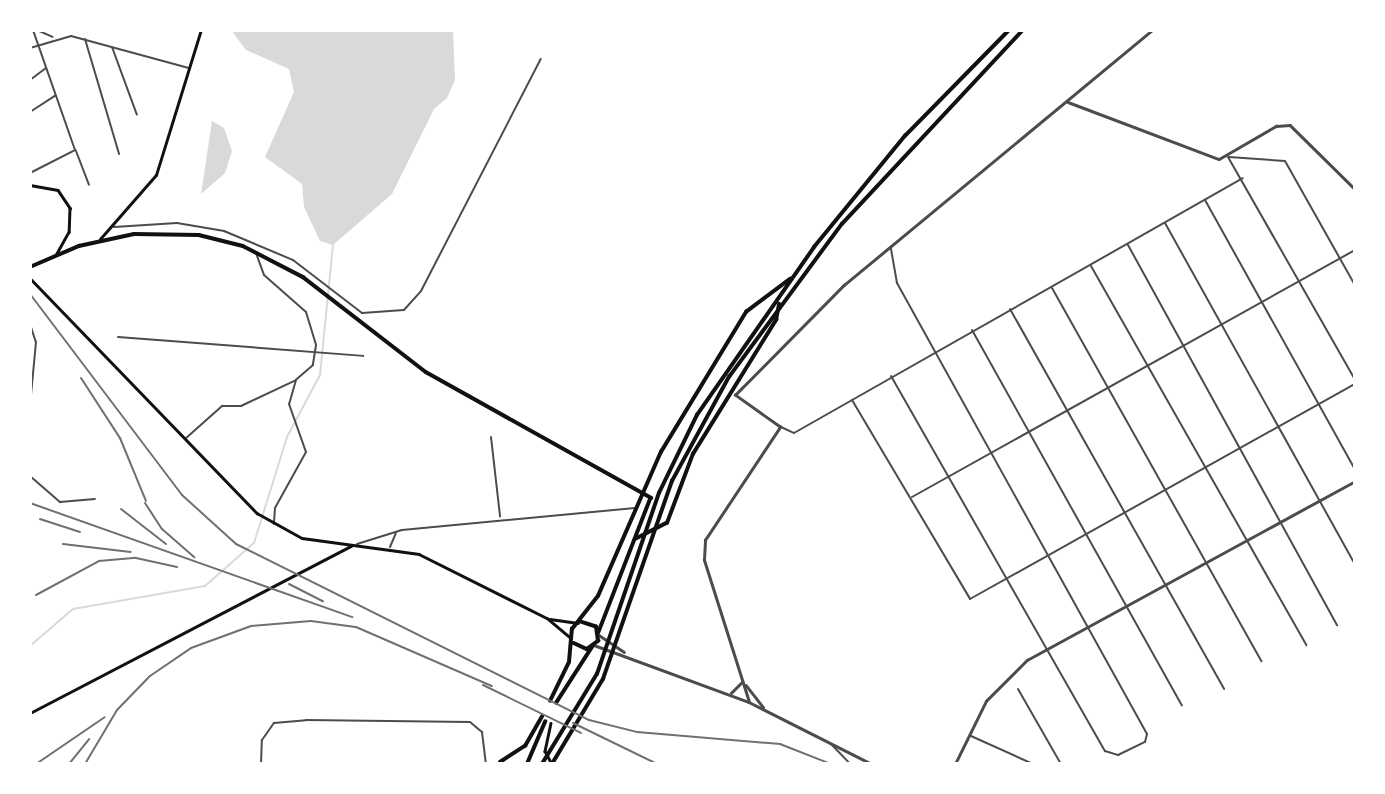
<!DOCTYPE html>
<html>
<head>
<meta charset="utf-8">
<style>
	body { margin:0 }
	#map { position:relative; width:1385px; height:794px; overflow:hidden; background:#fff; font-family:"Source Serif 4",serif }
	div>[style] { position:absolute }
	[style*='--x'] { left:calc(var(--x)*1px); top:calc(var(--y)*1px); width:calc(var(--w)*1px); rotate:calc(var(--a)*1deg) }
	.water>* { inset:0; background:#d9d9d9 }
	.stream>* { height:2px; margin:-1px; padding:0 1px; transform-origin:1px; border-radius:1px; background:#d9d9d9 }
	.minor>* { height:2px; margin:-1px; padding:0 1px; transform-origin:1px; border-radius:1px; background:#4c4c4c }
	.tertiary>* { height:2.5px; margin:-1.25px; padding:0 1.25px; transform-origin:1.25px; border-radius:1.25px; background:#4c4c4c }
	.secondary>* { height:2.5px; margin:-1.25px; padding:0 1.25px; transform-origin:1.25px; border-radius:1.25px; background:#111 }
	.primary>* { height:3.5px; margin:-1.75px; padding:0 1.75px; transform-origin:1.75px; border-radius:1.75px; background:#111 }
	.trunk>* { height:3.5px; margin:-1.75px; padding:0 1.75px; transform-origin:1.75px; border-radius:1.75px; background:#111 }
	.rail>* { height:2px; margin:-1px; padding:0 1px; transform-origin:1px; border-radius:1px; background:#707070 }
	span { translate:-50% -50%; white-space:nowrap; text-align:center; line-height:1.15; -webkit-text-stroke:5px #fff; paint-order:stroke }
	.frame { position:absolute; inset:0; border:32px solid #fff; pointer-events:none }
</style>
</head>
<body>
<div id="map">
	<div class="water">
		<div style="clip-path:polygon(231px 30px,453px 30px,455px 80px,447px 98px,434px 109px,392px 194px,333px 245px,320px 241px,304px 207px,302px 184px,265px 157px,294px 92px,289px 69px,246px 50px)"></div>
		<div style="clip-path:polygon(212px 121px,224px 128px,232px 151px,225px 173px,201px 194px)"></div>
	</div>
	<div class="stream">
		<div style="--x:30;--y:646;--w:57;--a:-40.7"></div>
		<div style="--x:73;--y:609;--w:134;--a:-9.9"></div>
		<div style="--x:205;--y:586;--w:65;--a:-41.3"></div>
		<div style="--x:254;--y:543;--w:111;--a:-72.7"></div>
		<div style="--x:287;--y:437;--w:70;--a:-62"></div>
		<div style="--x:320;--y:375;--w:132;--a:-84.3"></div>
	</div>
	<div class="minor">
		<div style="--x:37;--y:30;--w:17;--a:24"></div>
		<div style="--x:85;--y:39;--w:120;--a:73.5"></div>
		<div style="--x:112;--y:47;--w:72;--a:69.8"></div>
		<div style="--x:30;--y:48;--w:43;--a:-16.3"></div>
		<div style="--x:71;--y:36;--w:122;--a:15.2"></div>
		<div style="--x:30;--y:80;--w:20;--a:-37"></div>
		<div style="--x:30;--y:112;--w:30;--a:-33"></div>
		<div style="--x:76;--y:151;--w:36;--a:69"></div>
		<div style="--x:1228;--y:157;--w:257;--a:60.3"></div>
		<div style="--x:1229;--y:157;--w:56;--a:4.1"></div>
		<div style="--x:1285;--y:161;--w:142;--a:60.6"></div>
		<div style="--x:30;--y:173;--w:51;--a:-27.1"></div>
		<div style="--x:75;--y:150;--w:127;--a:-109.3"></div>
		<div style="--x:1205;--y:200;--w:309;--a:60.9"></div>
		<div style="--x:1165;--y:223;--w:391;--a:60.9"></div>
		<div style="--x:114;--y:227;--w:63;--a:-3.6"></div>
		<div style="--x:177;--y:223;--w:48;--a:9.7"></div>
		<div style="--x:224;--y:231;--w:75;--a:22.8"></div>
		<div style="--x:293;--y:260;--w:87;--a:37.5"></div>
		<div style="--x:362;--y:313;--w:42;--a:-4.1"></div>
		<div style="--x:404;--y:310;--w:25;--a:-48"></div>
		<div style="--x:421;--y:291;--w:261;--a:-62.7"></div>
		<div style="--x:1128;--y:245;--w:434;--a:61.2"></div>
		<div style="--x:256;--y:253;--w:23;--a:70"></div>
		<div style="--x:264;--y:275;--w:56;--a:41.4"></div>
		<div style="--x:306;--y:312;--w:34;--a:73"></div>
		<div style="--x:316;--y:345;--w:20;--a:99"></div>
		<div style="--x:313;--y:365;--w:23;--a:139"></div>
		<div style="--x:296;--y:380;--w:25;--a:106"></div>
		<div style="--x:289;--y:404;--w:51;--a:70.5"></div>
		<div style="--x:306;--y:452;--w:64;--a:119"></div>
		<div style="--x:275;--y:508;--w:16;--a:94"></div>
		<div style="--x:1091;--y:266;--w:436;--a:60.4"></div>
		<div style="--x:1052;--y:288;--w:428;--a:60.7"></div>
		<div style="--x:1010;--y:309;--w:436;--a:60.6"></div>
		<div style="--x:30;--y:324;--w:19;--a:72"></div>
		<div style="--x:36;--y:342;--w:63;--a:95.4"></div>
		<div style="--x:972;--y:330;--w:430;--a:60.8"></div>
		<div style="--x:118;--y:337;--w:246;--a:4.4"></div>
		<div style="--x:891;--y:376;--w:432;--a:60.3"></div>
		<div style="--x:1105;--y:751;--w:14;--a:17"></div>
		<div style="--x:1118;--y:755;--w:30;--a:-26"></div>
		<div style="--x:1145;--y:742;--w:8;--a:-76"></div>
		<div style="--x:1147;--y:734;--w:516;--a:-119"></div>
		<div style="--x:897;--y:283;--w:36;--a:-100"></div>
		<div style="--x:852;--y:400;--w:231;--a:59.3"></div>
		<div style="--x:970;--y:599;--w:441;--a:-29.2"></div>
		<div style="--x:781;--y:427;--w:14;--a:25"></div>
		<div style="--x:794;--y:433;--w:516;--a:-29.59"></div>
		<div style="--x:491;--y:437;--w:80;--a:83.5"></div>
		<div style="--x:185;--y:439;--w:50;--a:-41.7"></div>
		<div style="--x:222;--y:406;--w:19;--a:0"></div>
		<div style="--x:241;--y:406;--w:59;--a:-25.3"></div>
		<div style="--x:30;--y:476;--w:40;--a:41"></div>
		<div style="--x:60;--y:502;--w:35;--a:-5"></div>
		<div style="--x:912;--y:497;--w:507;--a:-29.14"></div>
		<div style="--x:357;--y:544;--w:47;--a:-17.3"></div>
		<div style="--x:402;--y:530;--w:234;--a:-5.4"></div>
		<div style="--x:390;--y:547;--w:15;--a:-67"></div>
		<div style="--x:1018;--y:689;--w:86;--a:60.2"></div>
		<div style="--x:971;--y:736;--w:68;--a:24.3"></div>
		<div style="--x:831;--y:744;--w:28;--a:46"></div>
		<div style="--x:261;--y:764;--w:24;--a:-88"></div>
		<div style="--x:262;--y:740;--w:21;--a:-55"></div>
		<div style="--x:274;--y:723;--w:32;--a:-5"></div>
		<div style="--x:306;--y:720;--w:164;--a:0.7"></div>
		<div style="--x:470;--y:722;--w:16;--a:40"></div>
		<div style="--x:482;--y:732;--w:32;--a:83"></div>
	</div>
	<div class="tertiary">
		<div style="--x:1068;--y:102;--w:161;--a:20.7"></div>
		<div style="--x:1219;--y:159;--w:66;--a:-30.1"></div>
		<div style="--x:1276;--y:126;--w:14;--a:-4"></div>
		<div style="--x:1290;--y:125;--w:91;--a:44.6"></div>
		<div style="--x:599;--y:635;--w:30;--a:34"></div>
		<div style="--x:594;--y:645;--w:165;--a:20.2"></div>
		<div style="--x:749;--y:702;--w:138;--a:26.8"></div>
		<div style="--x:746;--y:685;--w:28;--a:52"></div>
		<div style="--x:731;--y:693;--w:16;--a:-45"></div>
		<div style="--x:749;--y:702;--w:149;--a:-107.6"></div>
		<div style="--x:704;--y:560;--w:20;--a:-87"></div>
		<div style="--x:705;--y:540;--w:136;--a:-56.4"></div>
		<div style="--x:780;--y:427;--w:55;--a:-144.6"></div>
		<div style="--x:735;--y:395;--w:155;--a:-45.3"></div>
		<div style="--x:844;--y:285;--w:400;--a:-39.6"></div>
		<div style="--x:955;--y:764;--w:70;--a:-63.8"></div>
		<div style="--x:986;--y:701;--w:58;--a:-45"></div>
		<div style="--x:1027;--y:660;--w:374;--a:-28.6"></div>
	</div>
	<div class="secondary">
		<div style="--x:30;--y:185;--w:28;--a:10"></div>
		<div style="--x:58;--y:190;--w:22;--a:56"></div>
		<div style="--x:70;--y:208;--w:24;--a:92"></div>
		<div style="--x:69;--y:232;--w:26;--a:119"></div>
		<div style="--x:100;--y:239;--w:85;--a:-48.8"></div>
		<div style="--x:156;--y:175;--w:152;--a:-72.8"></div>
		<div style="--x:30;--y:278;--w:327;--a:46"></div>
		<div style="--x:257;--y:513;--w:51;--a:29.1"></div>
		<div style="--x:302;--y:538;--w:118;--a:7.8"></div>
		<div style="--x:419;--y:554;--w:143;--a:26.6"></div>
		<div style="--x:547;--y:618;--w:31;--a:40"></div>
		<div style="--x:550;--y:619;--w:28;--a:8"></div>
		<div style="--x:30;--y:713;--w:362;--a:-27.5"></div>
		<div style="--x:551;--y:723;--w:29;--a:102"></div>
		<div style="--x:545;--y:751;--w:15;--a:62"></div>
	</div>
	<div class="primary">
		<div style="--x:30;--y:267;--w:53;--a:-23.2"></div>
		<div style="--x:79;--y:246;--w:56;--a:-12.3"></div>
		<div style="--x:134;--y:234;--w:65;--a:0.9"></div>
		<div style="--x:199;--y:235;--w:45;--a:14"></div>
		<div style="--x:243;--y:246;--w:68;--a:27.3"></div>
		<div style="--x:303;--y:277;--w:155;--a:37.7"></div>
		<div style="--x:426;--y:372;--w:258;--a:29.2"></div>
		<div style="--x:651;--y:498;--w:144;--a:111.2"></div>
		<div style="--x:635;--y:539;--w:36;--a:-27"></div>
		<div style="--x:667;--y:523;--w:74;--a:-69.4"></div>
		<div style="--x:693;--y:454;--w:158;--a:-58.2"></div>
		<div style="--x:776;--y:320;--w:16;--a:-79"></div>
		<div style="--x:574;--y:643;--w:14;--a:25"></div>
		<div style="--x:587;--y:649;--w:14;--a:-36"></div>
		<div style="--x:598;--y:641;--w:14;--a:-98"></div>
		<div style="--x:596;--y:627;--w:16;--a:-162"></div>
		<div style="--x:550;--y:701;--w:43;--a:-64"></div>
		<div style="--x:569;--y:662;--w:33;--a:-85"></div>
		<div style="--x:572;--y:629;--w:42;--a:-51.8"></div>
		<div style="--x:598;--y:596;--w:157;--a:-66.4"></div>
		<div style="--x:661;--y:452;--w:164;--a:-58.7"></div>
		<div style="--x:746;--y:312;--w:55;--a:-36.9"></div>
		<div style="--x:556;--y:703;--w:67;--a:-57.3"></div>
		<div style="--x:500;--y:762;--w:30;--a:-33"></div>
		<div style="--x:525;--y:746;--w:34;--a:-60"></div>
		<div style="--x:491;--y:764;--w:21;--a:0"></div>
		<div style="--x:527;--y:764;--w:46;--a:-66.8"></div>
	</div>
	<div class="trunk">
		<div style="--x:542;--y:764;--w:105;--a:-58.6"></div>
		<div style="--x:597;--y:674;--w:191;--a:-71.1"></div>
		<div style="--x:659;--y:493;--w:87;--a:-64"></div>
		<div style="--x:697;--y:415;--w:205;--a:-55.1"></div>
		<div style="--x:814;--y:247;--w:144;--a:-50.7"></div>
		<div style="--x:905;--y:136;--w:148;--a:-45.5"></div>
		<div style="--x:552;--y:764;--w:99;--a:-59"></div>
		<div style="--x:603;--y:679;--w:210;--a:-70.8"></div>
		<div style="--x:672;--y:481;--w:119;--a:-61.3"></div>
		<div style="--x:729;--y:377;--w:190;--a:-53.6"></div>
		<div style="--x:842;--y:224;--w:265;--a:-47"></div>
	</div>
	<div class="rail">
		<div style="--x:30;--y:294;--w:252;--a:52.9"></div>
		<div style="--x:182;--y:495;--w:73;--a:42.2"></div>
		<div style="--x:236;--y:544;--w:394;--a:26.5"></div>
		<div style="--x:589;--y:720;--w:49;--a:14"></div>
		<div style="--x:637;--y:732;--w:144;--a:4.8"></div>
		<div style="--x:780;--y:744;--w:55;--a:21.4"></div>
		<div style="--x:81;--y:378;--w:72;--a:57"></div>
		<div style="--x:120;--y:438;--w:68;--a:67.6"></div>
		<div style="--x:30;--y:503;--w:342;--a:19.5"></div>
		<div style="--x:145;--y:503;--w:31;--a:57"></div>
		<div style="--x:162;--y:529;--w:43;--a:41.2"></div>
		<div style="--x:121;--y:509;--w:57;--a:37.9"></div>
		<div style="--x:40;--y:519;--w:42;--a:18"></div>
		<div style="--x:63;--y:544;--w:68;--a:6.7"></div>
		<div style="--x:289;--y:584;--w:38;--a:27"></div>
		<div style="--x:36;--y:595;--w:72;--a:-28.4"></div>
		<div style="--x:99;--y:561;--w:37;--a:-5"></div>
		<div style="--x:136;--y:558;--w:42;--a:12.4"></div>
		<div style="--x:483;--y:685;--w:109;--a:26.1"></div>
		<div style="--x:573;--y:723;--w:93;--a:26"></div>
		<div style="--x:36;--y:764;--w:83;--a:-34.3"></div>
		<div style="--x:69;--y:764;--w:32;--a:-51"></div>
		<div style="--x:85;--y:764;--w:63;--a:-59.3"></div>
		<div style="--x:117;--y:710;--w:47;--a:-45.9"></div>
		<div style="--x:150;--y:676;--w:50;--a:-34.3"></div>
		<div style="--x:191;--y:648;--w:64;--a:-20.1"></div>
		<div style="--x:251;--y:626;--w:60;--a:-4.8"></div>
		<div style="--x:311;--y:621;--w:45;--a:7.6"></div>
		<div style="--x:356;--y:627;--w:148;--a:23.5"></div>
	</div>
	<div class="frame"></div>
</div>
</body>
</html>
